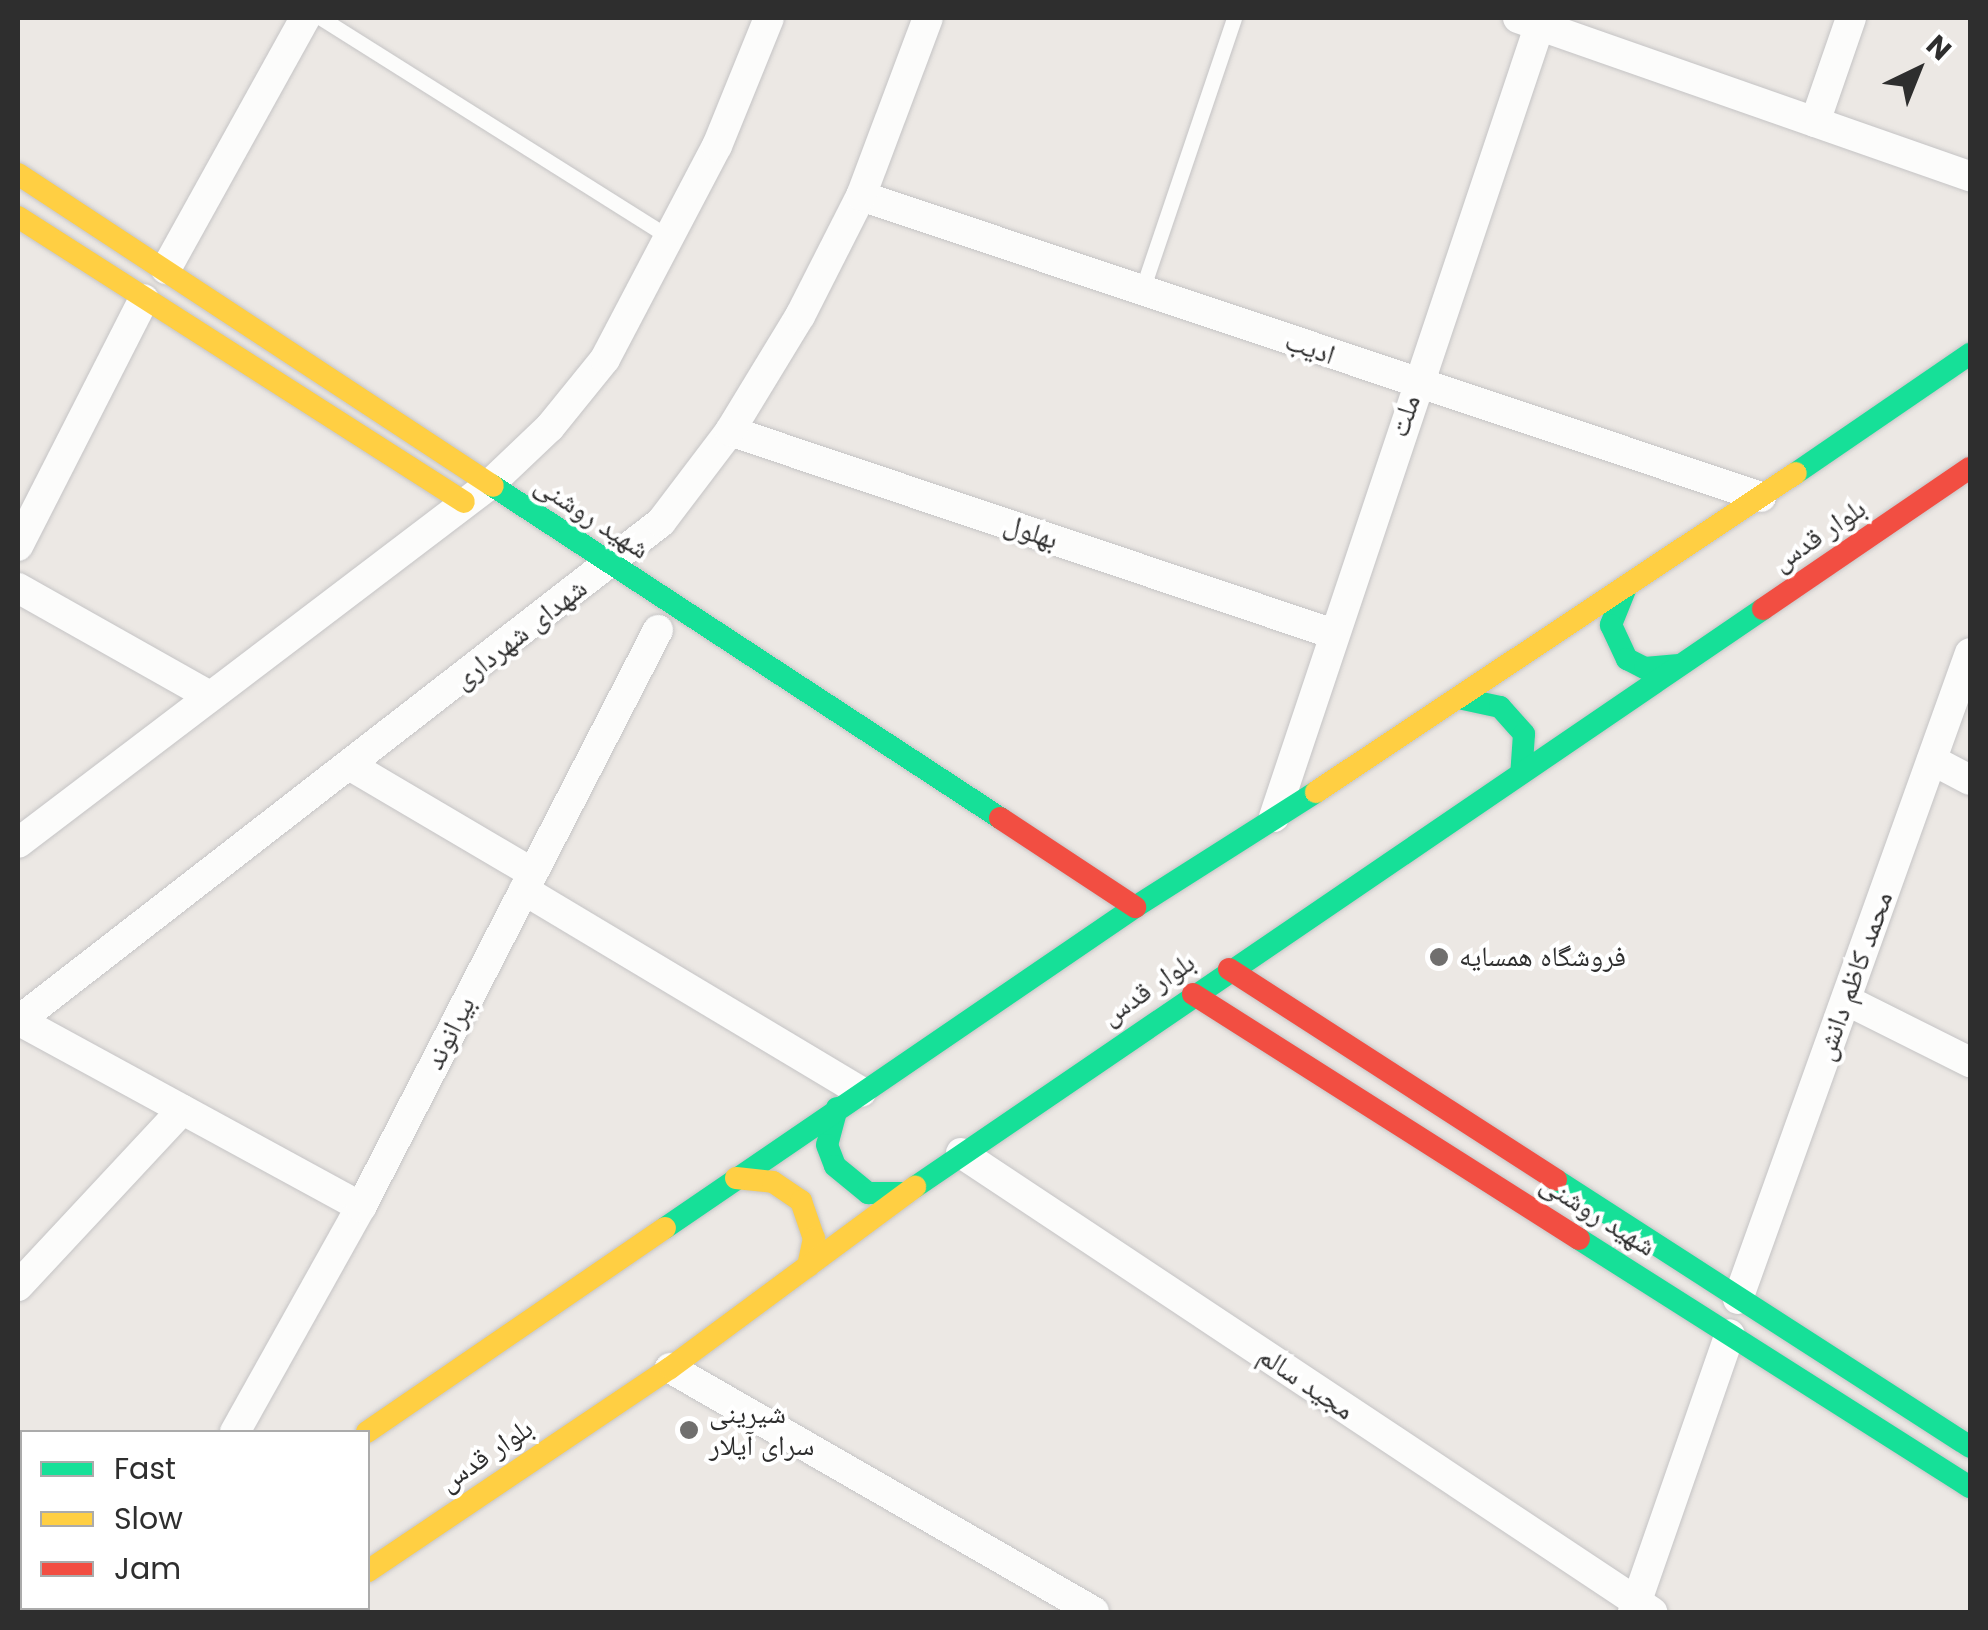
<!DOCTYPE html>
<html>
<head>
<meta charset="utf-8">
<style>
	body { margin:0 }
	#map { position:relative; width:1988px; height:1630px; overflow:hidden; background:#ece8e4; font-family:Poppins,"Noto Naskh Arabic",sans-serif }
	div>[style] { position:absolute }
	[style*='--x'] { left:calc(var(--x)*1px); top:calc(var(--y)*1px); width:calc(var(--w)*1px); rotate:calc(var(--a)*1deg) }
	.roads { filter:drop-shadow(0 0 2px #c5c4c5) drop-shadow(0 0 2px #c5c4c5) }
	.lane>* { height:15px; margin:-7.5px; padding:0 7.5px; transform-origin:7.5px; border-radius:7.5px; background:#fcfcfb }
	.street>* { height:30px; margin:-15px; padding:0 15px; transform-origin:15px; border-radius:15px; background:#fcfcfb }
	.fast>* { height:22px; margin:-11px; padding:0 11px; transform-origin:11px; border-radius:11px; background:#16e098 }
	.slow>* { height:22px; margin:-11px; padding:0 11px; transform-origin:11px; border-radius:11px; background:#ffcf43 }
	.jam>* { height:22px; margin:-11px; padding:0 11px; transform-origin:11px; border-radius:11px; background:#f24e42 }
	.dots>* { width:28px; height:28px; translate:-50% -50%; box-sizing:border-box; border:5px solid #fff; border-radius:50% }
	span { translate:-50% -50%; white-space:nowrap; text-align:center; line-height:1.15; -webkit-text-stroke:8px #fff; paint-order:stroke }
	.street-label { font-size:28px; color:#2e2e2e }
	.poi-label { font-size:28px; color:#2e2e2e }
	.left { translate:0 -50%; text-align:left }
	.frame { position:absolute; inset:0; border:20px solid #2e2e2e; pointer-events:none }
	.legend { position:absolute; left:20px; top:1430px; width:350px; height:180px; box-sizing:border-box; background:#fff; border:2px solid #ababab; margin:0; padding:12px 18px; list-style:none; font-size:30px; color:#2e2e2e }
	.legend li { display:flex; align-items:center; gap:20px; height:50px }
	.legend b { width:50px; border:2px solid #ababab }
	.north { position:absolute; left:1868px; top:20px; width:100px; height:100px; -webkit-text-stroke:8px #fff; paint-order:stroke; rotate:43deg; font-size:28px; font-weight:700; line-height:40px; text-align:center; color:#2e2e2e }
	.north::after { content:''; display:block; margin:auto; width:35px; height:45px; background:#2e2e2e; clip-path:polygon(50% 0,100% 100%,50% 72%,0 100%) }
</style>
</head>
<body>
<div id="map">
	<div class="roads">
		<div class="lane">
			<div style="--x:321;--y:18;--w:411;--a:32.2"></div>
			<div style="--x:1142;--y:290;--w:287;--a:-71.3"></div>
		</div>
		<div class="street">
			<div style="--x:1518;--y:18;--w:479;--a:19.3"></div>
			<div style="--x:1815;--y:122;--w:110;--a:-70.9"></div>
			<div style="--x:861;--y:196;--w:949;--a:18.49"></div>
			<div style="--x:166;--y:269;--w:287;--a:-61"></div>
			<div style="--x:730;--y:431;--w:634;--a:18.58"></div>
			<div style="--x:18;--y:546;--w:277;--a:-63"></div>
			<div style="--x:18;--y:588;--w:220;--a:29.4"></div>
			<div style="--x:1932;--y:760;--w:43;--a:27.8"></div>
			<div style="--x:351;--y:766;--w:211;--a:30.5"></div>
			<div style="--x:1274;--y:817;--w:843;--a:-71.46"></div>
			<div style="--x:18;--y:843;--w:592;--a:-37.24"></div>
			<div style="--x:489;--y:485;--w:84;--a:-43.6"></div>
			<div style="--x:550;--y:427;--w:87;--a:-51"></div>
			<div style="--x:605;--y:359;--w:241;--a:-62.3"></div>
			<div style="--x:717;--y:146;--w:138;--a:-67.9"></div>
			<div style="--x:524;--y:890;--w:393;--a:30.9"></div>
			<div style="--x:1846;--y:1000;--w:139;--a:26.6"></div>
			<div style="--x:18;--y:1020;--w:391;--a:28.6"></div>
			<div style="--x:18;--y:1021;--w:814;--a:-37.81"></div>
			<div style="--x:661;--y:522;--w:114;--a:-52.8"></div>
			<div style="--x:730;--y:431;--w:135;--a:-58.7"></div>
			<div style="--x:800;--y:316;--w:135;--a:-63.1"></div>
			<div style="--x:861;--y:196;--w:190;--a:-69.4"></div>
			<div style="--x:961;--y:1153;--w:830;--a:33.59"></div>
			<div style="--x:18;--y:1286;--w:241;--a:-47"></div>
			<div style="--x:1738;--y:1299;--w:686;--a:-70.25"></div>
			<div style="--x:670;--y:1368;--w:489;--a:29.9"></div>
			<div style="--x:235;--y:1432;--w:258;--a:-60.8"></div>
			<div style="--x:361;--y:1207;--w:649;--a:-62.76"></div>
			<div style="--x:18;--y:1506;--w:5;--a:37"></div>
			<div style="--x:1633;--y:1612;--w:294;--a:-70.8"></div>
		</div>
		<div class="fast">
			<div style="--x:1796;--y:473;--w:211;--a:-34.4"></div>
			<div style="--x:493;--y:486;--w:606;--a:33.22"></div>
			<div style="--x:1625;--y:590;--w:38;--a:112"></div>
			<div style="--x:1611;--y:625;--w:38;--a:65"></div>
			<div style="--x:1627;--y:659;--w:20;--a:27"></div>
			<div style="--x:1645;--y:668;--w:34;--a:-5"></div>
			<div style="--x:1463;--y:699;--w:38;--a:12"></div>
			<div style="--x:1500;--y:707;--w:36;--a:48"></div>
			<div style="--x:1524;--y:734;--w:39;--a:94"></div>
			<div style="--x:837;--y:1108;--w:38;--a:105"></div>
			<div style="--x:827;--y:1145;--w:22;--a:69"></div>
			<div style="--x:835;--y:1166;--w:43;--a:39.3"></div>
			<div style="--x:868;--y:1193;--w:38;--a:0"></div>
			<div style="--x:1556;--y:1180;--w:493;--a:32.8"></div>
			<div style="--x:915;--y:1187;--w:1026;--a:-34.28"></div>
			<div style="--x:665;--y:1228;--w:569;--a:-34.33"></div>
			<div style="--x:1135;--y:907;--w:214;--a:-32.4"></div>
			<div style="--x:1579;--y:1239;--w:463;--a:32.4"></div>
			<div style="--x:306;--y:1612;--w:8;--a:-30"></div>
		</div>
		<div class="slow">
			<div style="--x:18;--y:174;--w:568;--a:33.3"></div>
			<div style="--x:18;--y:217;--w:529;--a:32.58"></div>
			<div style="--x:1316;--y:792;--w:576;--a:-33.61"></div>
			<div style="--x:736;--y:1178;--w:37;--a:6"></div>
			<div style="--x:773;--y:1182;--w:34;--a:34"></div>
			<div style="--x:801;--y:1201;--w:39;--a:71"></div>
			<div style="--x:814;--y:1238;--w:29;--a:102"></div>
			<div style="--x:367;--y:1432;--w:361;--a:-34.4"></div>
			<div style="--x:368;--y:1571;--w:364;--a:-33.9"></div>
			<div style="--x:670;--y:1368;--w:305;--a:-36.5"></div>
			<div style="--x:107;--y:1612;--w:8;--a:-30"></div>
		</div>
		<div class="jam">
			<div style="--x:1763;--y:609;--w:250;--a:-34.3"></div>
			<div style="--x:1000;--y:818;--w:162;--a:33.4"></div>
			<div style="--x:1229;--y:969;--w:389;--a:32.8"></div>
			<div style="--x:1193;--y:994;--w:457;--a:32.4"></div>
		</div>
	</div>
	<div class="dots">
		<div style="left:1439px;top:957px;background:#706f6e"></div>
		<div style="left:689px;top:1430px;background:#706f6e"></div>
	</div>
	<div class="street-label">
		<span style="left:1310px;top:348px;rotate:19deg">ادیب</span>
		<span style="left:1405px;top:416px;rotate:-71deg">ملت</span>
		<span style="left:592px;top:517px;rotate:33deg">شهید روشنی</span>
		<span style="left:1031px;top:532px;rotate:19deg">بهلول</span>
		<span style="left:1819px;top:535px;rotate:-34deg">بلوار قدس</span>
		<span style="left:520px;top:634px;rotate:-38deg">شهدای شهرداری</span>
		<span style="left:1854px;top:976px;rotate:-70deg">محمد کاظم دانش</span>
		<span style="left:1148px;top:989px;rotate:-34deg">بلوار قدس</span>
		<span style="left:450px;top:1033px;rotate:-63deg">بیرانوند</span>
		<span style="left:1598px;top:1215px;rotate:32deg">شهید روشنی</span>
		<span style="left:1306px;top:1383px;rotate:34deg">مجید سالم</span>
		<span style="left:486px;top:1455px;rotate:-34deg">بلوار قدس</span>
	</div>
	<div class="poi-label">
		<span class="left" style="left:1459px;top:957px">فروشگاه همسایه</span>
		<span class="left" style="left:709px;top:1430px">شیرینی<br>سرای آیلار</span>
	</div>
	<div class="frame"></div>
	<ul class="legend">
	<li><b style="height:12px;background:#16e098"></b>Fast</li>
	<li><b style="height:12px;background:#ffcf43"></b>Slow</li>
	<li><b style="height:12px;background:#f24e42"></b>Jam</li>
	</ul>
	<div class="north">N</div>
</div>
</body>
</html>
